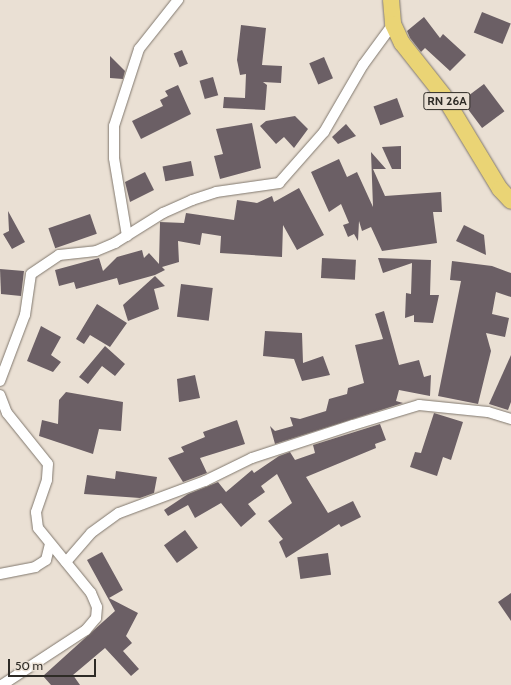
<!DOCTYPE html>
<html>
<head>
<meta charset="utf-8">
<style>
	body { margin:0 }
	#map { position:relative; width:511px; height:685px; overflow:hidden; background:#eae0d4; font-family:Cabin,sans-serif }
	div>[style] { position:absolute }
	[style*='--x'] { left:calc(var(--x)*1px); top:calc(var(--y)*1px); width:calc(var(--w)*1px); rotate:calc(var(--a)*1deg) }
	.building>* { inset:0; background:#6b5f65; transform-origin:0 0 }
	.roads { filter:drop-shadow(0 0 1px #81786e) drop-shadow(0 0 1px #81786e) }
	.minor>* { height:10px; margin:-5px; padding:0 5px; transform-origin:5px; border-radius:5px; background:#fff }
	.primary>* { height:16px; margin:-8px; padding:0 8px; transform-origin:8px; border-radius:8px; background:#ead475 }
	span { translate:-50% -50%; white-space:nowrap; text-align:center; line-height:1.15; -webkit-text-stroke:4px #eae0d4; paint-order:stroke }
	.shield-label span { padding:1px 3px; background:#eae0d4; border:1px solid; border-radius:3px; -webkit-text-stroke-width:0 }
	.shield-label { font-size:12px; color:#2e2b26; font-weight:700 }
	.scale { position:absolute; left:8px; top:659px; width:88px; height:18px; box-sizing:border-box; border:2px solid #2e2b26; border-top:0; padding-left:5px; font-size:12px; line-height:14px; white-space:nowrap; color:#2e2b26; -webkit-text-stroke:3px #eae0d4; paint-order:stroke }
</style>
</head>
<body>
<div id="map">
	<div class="building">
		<div style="left:482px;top:12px;width:31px;height:22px;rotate:22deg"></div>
		<div style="clip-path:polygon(424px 17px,440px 38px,443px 34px,466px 55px,450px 71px,425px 48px,421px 52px,410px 38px,407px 31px)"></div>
		<div style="clip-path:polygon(241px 25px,266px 28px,262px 65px,282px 66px,281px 83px,263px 82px,267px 85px,265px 110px,223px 108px,224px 97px,245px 98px,246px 74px,240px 75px,237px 60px)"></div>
		<div style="left:182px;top:50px;width:15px;height:9px;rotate:67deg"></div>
		<div style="clip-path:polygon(110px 56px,125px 71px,123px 79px,110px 78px)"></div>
		<div style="left:324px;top:57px;width:23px;height:16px;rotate:67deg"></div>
		<div style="left:213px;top:77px;width:19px;height:14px;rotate:74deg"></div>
		<div style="left:484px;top:84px;width:34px;height:28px;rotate:53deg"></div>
		<div style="clip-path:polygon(178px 85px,191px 114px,141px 139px,132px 121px,163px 106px,160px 100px,168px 96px,165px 91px)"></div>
		<div style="left:397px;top:98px;width:20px;height:25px;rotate:70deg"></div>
		<div style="clip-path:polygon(295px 116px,308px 129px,294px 148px,284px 137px,276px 144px,260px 126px,266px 121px)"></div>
		<div style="clip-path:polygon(252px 123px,261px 168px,220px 179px,214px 156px,223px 154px,216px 129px)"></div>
		<div style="clip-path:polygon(346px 124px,356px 136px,338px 144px,332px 137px)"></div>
		<div style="clip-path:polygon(401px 146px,401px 169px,392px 169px,382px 147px)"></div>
		<div style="clip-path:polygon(371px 152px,386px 169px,373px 169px,385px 196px,441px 192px,442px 212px,433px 212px,437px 243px,382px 251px,371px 227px,362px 231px,359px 221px,358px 241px,354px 234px,348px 237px,343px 225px,349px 223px,341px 204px,329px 212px,311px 172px,339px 159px,347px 177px,357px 172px,373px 207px)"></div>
		<div style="left:191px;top:161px;width:15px;height:29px;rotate:79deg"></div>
		<div style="clip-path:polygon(145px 172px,154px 190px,130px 202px,125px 182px)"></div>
		<div style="clip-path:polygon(299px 188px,324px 235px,297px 250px,283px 225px,282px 257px,220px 253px,221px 236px,202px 233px,200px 245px,178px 241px,179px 262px,162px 267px,165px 270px,155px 275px,119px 285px,117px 278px,76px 289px,74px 282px,59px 286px,55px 270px,99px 258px,103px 271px,117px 257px,142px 250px,144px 258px,149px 253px,159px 264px,160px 222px,184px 223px,186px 213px,234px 220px,237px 200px,257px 203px,272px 196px,274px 202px)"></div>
		<div style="clip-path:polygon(8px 211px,25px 242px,12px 249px,3px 234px,9px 231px)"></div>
		<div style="left:90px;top:214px;width:21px;height:44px;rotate:71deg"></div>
		<div style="clip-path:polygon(464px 225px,484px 235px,486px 255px,456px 241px)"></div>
		<div style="left:322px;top:258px;width:34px;height:20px;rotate:3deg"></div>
		<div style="clip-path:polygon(378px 258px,431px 260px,430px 295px,439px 295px,433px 323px,414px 322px,414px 315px,405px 318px,406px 293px,411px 294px,412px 263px,383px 273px)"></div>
		<div style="clip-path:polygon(452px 261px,492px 266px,511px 273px,511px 297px,496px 292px,492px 314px,509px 318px,505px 337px,486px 333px,491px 351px,478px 404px,438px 396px,461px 281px,450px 280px)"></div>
		<div style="clip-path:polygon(0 269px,24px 271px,21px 296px,1px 294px)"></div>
		<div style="clip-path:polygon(155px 276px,165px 286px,154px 289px,159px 309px,128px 321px,123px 305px)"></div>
		<div style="left:181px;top:284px;width:32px;height:33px;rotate:7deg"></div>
		<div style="clip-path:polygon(97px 304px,127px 323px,110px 347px,90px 335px,84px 344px,76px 339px)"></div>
		<div style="clip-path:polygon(384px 311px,399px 365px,419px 360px,424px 377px,431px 375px,430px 396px,399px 390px,396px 401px,403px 403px,275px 444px,270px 426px,275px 431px,293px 426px,290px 417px,300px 419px,326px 411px,329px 399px,347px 394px,348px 388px,364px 383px,355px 345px,383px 339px,375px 314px)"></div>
		<div style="clip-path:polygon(41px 326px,61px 337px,51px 355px,61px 362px,53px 372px,27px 361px)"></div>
		<div style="clip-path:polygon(265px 331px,302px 333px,303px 363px,323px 356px,330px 375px,302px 381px,294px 359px,263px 356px)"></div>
		<div style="clip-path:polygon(105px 346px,125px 364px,115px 376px,102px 366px,88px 384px,79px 377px)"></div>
		<div style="clip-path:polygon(511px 355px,511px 402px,508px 410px,489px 404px)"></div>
		<div style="clip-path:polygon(195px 375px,200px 398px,179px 402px,177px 379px)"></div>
		<div style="clip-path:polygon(66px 392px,123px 402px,121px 431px,99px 429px,93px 454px,39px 436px,42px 420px,58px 424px,59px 400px)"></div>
		<div style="clip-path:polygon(434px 413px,463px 422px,451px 460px,443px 457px,437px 476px,410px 467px,415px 452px,421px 453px)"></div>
		<div style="clip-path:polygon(237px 420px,245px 444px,200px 458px,207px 473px,183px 482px,168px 458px,184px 452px,181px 447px,205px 437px,203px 432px)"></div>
		<div style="clip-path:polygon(380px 424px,386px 440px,375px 444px,376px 448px,306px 477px,328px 513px,353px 501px,361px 517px,341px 527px,339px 524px,286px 558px,279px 542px,283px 539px,268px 521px,292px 503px,277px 474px,261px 486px,265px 492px,248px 504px,256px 514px,241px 527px,221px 503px,195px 518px,188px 505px,168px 516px,164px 510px,188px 494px,218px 482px,226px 492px,252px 470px,254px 473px,279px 456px,290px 452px,295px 460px,315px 453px,313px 445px)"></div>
		<div style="clip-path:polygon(116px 471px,157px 477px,154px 493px,140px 498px,84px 494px,87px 475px,115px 479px)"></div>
		<div style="left:185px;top:530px;width:22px;height:26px;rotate:54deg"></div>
		<div style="clip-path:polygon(102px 552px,123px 590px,109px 598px,138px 613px,126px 636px,132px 643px,123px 651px,139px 669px,131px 676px,105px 648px,73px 675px,80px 685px,51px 685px,43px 676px,115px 611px,87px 560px)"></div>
		<div style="left:328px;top:553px;width:22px;height:31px;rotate:82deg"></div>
		<div style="clip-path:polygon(511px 593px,511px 621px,498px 602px)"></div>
	</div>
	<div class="roads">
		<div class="minor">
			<div style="--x:127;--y:236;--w:79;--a:-99.5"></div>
			<div style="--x:114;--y:158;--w:32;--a:-90"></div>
			<div style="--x:114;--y:126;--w:81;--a:-72"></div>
			<div style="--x:139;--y:49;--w:63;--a:-51.5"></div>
			<div style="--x:0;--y:381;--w:71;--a:-69.3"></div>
			<div style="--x:25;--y:315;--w:41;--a:-81.7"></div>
			<div style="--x:31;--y:274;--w:34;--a:-34"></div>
			<div style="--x:59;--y:255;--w:37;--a:-6"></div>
			<div style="--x:96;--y:251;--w:21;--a:-23"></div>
			<div style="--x:115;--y:243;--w:57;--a:-32"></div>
			<div style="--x:163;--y:213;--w:32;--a:-24"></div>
			<div style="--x:192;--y:200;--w:25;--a:-18"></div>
			<div style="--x:216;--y:192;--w:64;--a:-8.1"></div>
			<div style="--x:279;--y:183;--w:68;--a:-48.6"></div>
			<div style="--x:324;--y:132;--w:78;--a:-59.8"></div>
			<div style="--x:363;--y:65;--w:51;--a:-53.8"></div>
			<div style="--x:0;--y:395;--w:19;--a:69"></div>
			<div style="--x:7;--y:413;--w:65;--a:51.2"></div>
			<div style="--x:48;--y:464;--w:16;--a:94"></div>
			<div style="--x:47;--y:480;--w:34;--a:109"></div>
			<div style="--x:36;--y:512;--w:16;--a:83"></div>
			<div style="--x:38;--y:528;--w:84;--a:50.8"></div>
			<div style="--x:91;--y:593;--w:15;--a:67"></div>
			<div style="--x:97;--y:607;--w:11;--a:95"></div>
			<div style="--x:96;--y:618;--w:16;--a:130"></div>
			<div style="--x:86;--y:630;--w:100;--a:146.8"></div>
			<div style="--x:66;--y:562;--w:38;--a:-49"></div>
			<div style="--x:91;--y:533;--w:34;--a:-36"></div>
			<div style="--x:119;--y:513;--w:92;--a:-20.4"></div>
			<div style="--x:205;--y:481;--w:52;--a:-26.1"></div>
			<div style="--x:252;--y:458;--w:106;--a:-18.1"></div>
			<div style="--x:353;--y:425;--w:69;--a:-16.9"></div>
			<div style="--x:419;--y:405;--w:69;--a:5.8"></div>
			<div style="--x:488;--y:412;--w:24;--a:17"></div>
			<div style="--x:0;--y:574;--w:36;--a:-11"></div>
			<div style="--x:35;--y:567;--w:13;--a:-32"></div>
			<div style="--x:46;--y:560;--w:16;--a:-76"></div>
		</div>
		<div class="primary">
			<div style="--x:391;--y:0;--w:24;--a:85"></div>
			<div style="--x:393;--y:24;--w:21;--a:65"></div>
			<div style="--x:402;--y:43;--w:66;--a:51.7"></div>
			<div style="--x:443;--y:95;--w:110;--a:58.8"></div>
			<div style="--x:500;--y:189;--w:16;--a:47"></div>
		</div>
	</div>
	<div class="shield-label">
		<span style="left:447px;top:101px">RN 26A</span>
	</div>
	<div class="scale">50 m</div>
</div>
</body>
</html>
